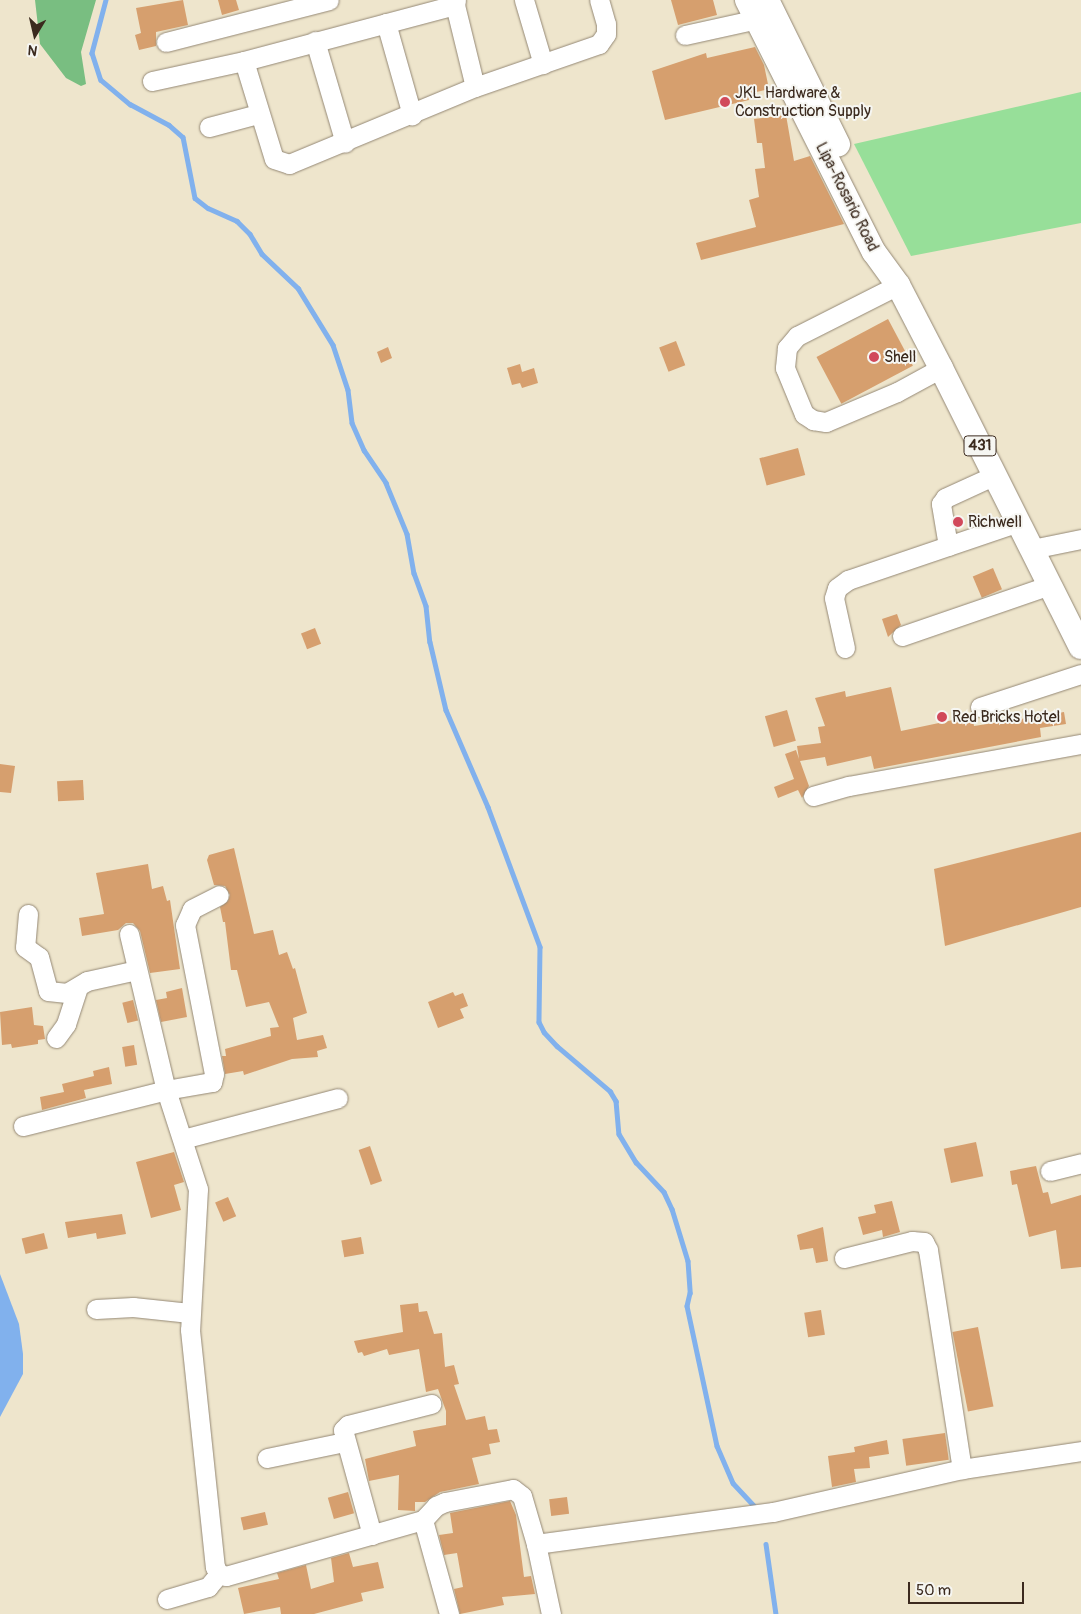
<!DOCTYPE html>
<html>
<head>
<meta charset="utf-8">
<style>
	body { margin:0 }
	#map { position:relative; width:1081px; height:1614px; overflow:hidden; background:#eee5cc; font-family:Pangolin,sans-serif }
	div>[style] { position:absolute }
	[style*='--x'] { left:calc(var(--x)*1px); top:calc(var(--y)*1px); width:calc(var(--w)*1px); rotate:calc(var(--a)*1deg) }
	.green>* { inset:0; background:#97df99 }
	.forest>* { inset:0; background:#79be81 }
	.water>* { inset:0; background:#81b1ed }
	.stream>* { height:4.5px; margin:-2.25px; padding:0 2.25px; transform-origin:2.25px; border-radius:2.25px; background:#81b1ed }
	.building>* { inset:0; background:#d69f6e; transform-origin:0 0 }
	.roads { filter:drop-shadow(0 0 1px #948875) drop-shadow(0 0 1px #948875) }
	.minor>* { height:19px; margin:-9.5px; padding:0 9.5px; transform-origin:9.5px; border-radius:9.5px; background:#fff }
	.major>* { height:24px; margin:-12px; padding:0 12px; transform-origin:12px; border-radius:12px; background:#fff }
	.dots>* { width:14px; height:14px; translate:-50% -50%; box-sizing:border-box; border:2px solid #f6f6f2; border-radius:50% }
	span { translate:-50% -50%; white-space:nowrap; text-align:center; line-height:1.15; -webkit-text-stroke:4px #f6f6f2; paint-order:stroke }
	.shield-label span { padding:1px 4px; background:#f6f6f2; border:1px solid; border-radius:4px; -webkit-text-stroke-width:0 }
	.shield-label { font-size:15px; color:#3b2a1e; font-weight:700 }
	.poi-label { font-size:16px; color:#3b2a1e }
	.left { translate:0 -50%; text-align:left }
	.street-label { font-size:16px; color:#3b2a1e }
	.north { position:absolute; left:10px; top:10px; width:50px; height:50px; -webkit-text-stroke:4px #f6f6f2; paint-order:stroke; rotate:189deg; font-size:14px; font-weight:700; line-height:20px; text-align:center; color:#3b2a1e }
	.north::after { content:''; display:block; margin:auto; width:18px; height:22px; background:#3b2a1e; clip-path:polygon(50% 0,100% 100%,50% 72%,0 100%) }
	.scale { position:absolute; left:908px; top:1582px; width:116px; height:22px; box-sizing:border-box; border:2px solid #3b2a1e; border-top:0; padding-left:6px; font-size:15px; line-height:18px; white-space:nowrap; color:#3b2a1e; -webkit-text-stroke:4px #f6f6f2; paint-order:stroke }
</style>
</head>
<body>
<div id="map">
	<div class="green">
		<div style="clip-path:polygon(1081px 92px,1081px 223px,911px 256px,854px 144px)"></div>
	</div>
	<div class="forest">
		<div style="clip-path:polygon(35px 0,96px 0,81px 52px,86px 84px,81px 86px,66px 78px,40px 44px)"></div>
	</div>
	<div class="water">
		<div style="clip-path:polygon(0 1274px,19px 1324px,23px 1354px,23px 1374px,0 1417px)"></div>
	</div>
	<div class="stream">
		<div style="--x:106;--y:0;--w:55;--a:104.8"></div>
		<div style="--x:92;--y:53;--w:28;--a:72"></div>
		<div style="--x:101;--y:80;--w:38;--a:40"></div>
		<div style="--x:130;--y:104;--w:44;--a:28.3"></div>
		<div style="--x:169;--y:125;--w:18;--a:41"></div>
		<div style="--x:183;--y:137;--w:62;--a:78.9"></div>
		<div style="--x:195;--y:198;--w:16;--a:38"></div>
		<div style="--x:208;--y:208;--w:32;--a:24"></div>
		<div style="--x:237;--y:221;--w:18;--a:45"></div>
		<div style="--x:250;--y:234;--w:23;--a:59"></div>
		<div style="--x:262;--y:254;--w:50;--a:43.4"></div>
		<div style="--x:298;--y:288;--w:67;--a:58.4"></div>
		<div style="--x:333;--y:345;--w:47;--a:71.6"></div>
		<div style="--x:348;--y:390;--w:33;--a:83"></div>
		<div style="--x:352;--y:423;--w:30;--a:66"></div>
		<div style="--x:364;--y:450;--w:40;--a:56"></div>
		<div style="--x:386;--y:483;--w:55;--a:67.6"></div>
		<div style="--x:407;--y:534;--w:40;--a:80"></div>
		<div style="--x:414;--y:573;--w:35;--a:70"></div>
		<div style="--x:426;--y:606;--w:36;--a:84"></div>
		<div style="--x:430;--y:642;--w:70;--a:76.8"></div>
		<div style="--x:446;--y:710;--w:106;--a:66.6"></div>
		<div style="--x:488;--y:807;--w:149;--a:69.6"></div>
		<div style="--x:540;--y:947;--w:75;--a:90.8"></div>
		<div style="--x:539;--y:1022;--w:11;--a:63"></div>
		<div style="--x:544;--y:1032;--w:19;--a:47"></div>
		<div style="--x:557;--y:1046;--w:70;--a:40.3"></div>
		<div style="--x:610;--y:1091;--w:12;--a:59"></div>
		<div style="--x:616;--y:1101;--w:33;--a:85"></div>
		<div style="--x:619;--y:1134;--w:33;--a:59"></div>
		<div style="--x:636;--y:1162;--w:41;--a:47"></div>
		<div style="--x:664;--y:1192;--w:19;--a:65"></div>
		<div style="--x:672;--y:1209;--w:54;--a:72.9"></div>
		<div style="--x:688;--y:1261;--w:32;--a:86"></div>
		<div style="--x:690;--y:1293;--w:13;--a:103"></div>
		<div style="--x:687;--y:1306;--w:143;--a:77.9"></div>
		<div style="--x:717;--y:1446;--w:40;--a:66.6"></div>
		<div style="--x:733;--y:1483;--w:33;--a:47"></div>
		<div style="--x:766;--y:1544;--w:71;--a:81.9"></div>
	</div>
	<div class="building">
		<div style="clip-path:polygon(183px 0,188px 25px,156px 32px,156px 46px,139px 50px,135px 35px,141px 33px,136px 8px)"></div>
		<div style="clip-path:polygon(218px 0,236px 0,239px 10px,222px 15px)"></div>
		<div style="clip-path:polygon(671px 0,713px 0,717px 15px,678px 25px)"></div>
		<div style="clip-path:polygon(755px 47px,764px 65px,769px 89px,748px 94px,749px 100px,665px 120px,652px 71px,706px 53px,707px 58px)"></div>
		<div style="clip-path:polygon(786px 115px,794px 161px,810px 156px,844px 224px,701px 260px,696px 243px,756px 227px,749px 200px,759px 197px,755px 169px,765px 168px,762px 143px,757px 143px,754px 119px)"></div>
		<div style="left:888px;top:319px;width:53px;height:81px;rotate:62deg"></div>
		<div style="left:676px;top:341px;width:26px;height:18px;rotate:69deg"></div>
		<div style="clip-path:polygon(388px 347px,392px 358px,381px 363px,377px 352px)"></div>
		<div style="clip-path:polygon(520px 364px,522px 372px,534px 368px,538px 383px,522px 388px,520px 383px,512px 385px,507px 368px)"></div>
		<div style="left:798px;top:448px;width:28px;height:40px;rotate:75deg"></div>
		<div style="left:993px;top:568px;width:23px;height:22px;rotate:67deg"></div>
		<div style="clip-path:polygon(897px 614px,901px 625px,888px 637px,882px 619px)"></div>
		<div style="left:315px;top:628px;width:17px;height:15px;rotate:69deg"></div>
		<div style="clip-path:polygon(891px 687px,901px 731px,972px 716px,974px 726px,1064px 712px,1066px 724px,1040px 728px,1041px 737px,874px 769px,871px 756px,827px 766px,825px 757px,800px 761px,809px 786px,802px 798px,798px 790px,778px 798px,774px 787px,794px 779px,785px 754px,796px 750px,799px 759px,797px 746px,821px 743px,818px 727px,825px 726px,815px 698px,845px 691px,846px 697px)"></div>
		<div style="left:787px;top:710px;width:32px;height:23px;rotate:74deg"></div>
		<div style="clip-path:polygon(0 764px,15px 766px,11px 793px,0 792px)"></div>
		<div style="left:83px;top:780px;width:20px;height:26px;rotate:87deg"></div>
		<div style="clip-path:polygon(1081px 832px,1081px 907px,945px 946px,934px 869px)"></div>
		<div style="clip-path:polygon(234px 848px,254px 934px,273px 930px,279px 955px,287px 952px,293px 969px,295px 968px,307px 1013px,293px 1018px,297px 1040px,323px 1035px,327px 1048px,317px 1051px,318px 1057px,292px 1059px,244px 1075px,243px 1071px,225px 1074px,222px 1056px,226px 1056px,225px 1049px,271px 1036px,270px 1028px,279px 1027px,269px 1002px,246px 1007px,237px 970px,231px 970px,225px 922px,223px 922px,220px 907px,228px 901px,230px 895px,225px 886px,214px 885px,207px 860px,209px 855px)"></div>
		<div style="clip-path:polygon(148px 864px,152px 889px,163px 886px,167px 901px,170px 900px,180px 969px,150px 973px,140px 931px,133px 923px,126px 923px,118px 930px,82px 936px,79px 918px,104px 914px,96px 873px)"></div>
		<div style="clip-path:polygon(182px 988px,187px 1017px,161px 1022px,156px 1000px,167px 998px,166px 992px)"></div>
		<div style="clip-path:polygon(453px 992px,455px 996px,463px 993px,468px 1006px,460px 1009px,464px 1018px,438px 1028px,428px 1002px)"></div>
		<div style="left:133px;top:1000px;width:21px;height:11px;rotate:76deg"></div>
		<div style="clip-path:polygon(32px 1007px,34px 1025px,43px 1026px,45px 1039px,38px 1040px,38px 1044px,12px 1048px,11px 1044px,2px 1045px,0 1012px)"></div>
		<div style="left:134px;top:1045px;width:20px;height:12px;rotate:81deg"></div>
		<div style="clip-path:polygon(109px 1067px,112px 1084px,84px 1090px,86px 1098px,42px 1110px,40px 1097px,64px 1092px,62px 1084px,94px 1076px,93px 1071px)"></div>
		<div style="left:976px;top:1142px;width:35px;height:33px;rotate:78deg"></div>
		<div style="left:370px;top:1146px;width:37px;height:12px;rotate:71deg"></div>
		<div style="clip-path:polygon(174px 1152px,184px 1182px,174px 1185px,181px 1210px,151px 1218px,136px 1162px)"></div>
		<div style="clip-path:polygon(1036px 1166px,1043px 1193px,1048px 1192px,1051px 1204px,1081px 1195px,1081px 1267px,1061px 1269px,1056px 1230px,1029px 1237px,1017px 1184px,1012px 1185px,1010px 1171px)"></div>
		<div style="left:228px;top:1197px;width:21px;height:14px;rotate:67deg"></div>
		<div style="clip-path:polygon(892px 1201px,900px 1232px,883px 1237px,882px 1230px,863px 1235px,858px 1217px,876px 1213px,874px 1205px)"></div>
		<div style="clip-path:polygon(122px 1214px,126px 1234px,97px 1239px,96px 1233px,68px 1238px,65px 1222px)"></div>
		<div style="clip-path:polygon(823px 1227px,828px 1261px,816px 1263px,813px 1248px,800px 1250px,797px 1235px)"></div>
		<div style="left:44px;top:1233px;width:16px;height:23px;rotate:76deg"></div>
		<div style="left:361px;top:1237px;width:17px;height:20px;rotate:80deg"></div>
		<div style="clip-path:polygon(418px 1303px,419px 1312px,427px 1311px,434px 1334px,442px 1333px,445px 1367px,454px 1365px,459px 1384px,454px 1385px,466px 1420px,485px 1416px,488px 1430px,497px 1429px,500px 1442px,489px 1444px,491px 1454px,472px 1458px,479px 1484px,440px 1492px,425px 1502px,415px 1502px,415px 1511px,398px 1510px,399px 1475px,369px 1481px,365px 1459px,416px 1446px,413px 1431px,446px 1425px,446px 1411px,438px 1389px,426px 1392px,419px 1349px,389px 1355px,387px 1349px,364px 1356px,362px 1352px,358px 1353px,354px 1341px,403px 1332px,400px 1305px)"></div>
		<div style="left:821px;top:1310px;width:25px;height:17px;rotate:81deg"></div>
		<div style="left:978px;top:1327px;width:81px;height:26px;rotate:79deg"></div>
		<div style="left:945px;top:1433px;width:27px;height:43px;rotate:82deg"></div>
		<div style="clip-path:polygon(887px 1440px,889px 1454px,869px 1457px,870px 1468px,854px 1469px,856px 1482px,832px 1487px,828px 1456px,855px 1452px,854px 1447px)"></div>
		<div style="left:348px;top:1492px;width:22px;height:21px;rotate:74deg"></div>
		<div style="left:567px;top:1497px;width:17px;height:18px;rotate:83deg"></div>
		<div style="clip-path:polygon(510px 1501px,516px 1515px,524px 1577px,531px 1576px,535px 1594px,502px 1597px,504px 1605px,460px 1614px,454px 1589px,463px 1587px,457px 1553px,444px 1555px,439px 1535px,453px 1533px,450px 1513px)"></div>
		<div style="left:265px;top:1512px;width:13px;height:25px;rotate:77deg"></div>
		<div style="clip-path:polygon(349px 1553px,353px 1567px,378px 1562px,384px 1588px,361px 1593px,363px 1601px,314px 1614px,281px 1614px,280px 1607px,244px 1614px,238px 1588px,279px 1579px,277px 1573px,306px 1565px,311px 1589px,334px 1582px,331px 1558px)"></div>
	</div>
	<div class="roads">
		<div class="minor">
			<div style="--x:524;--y:0;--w:67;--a:73.5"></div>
			<div style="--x:455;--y:5;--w:84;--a:76.3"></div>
			<div style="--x:386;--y:23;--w:96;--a:74.2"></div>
			<div style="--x:685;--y:35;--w:74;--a:-12.5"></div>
			<div style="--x:315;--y:41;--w:106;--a:73.6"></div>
			<div style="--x:166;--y:42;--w:168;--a:-14.4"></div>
			<div style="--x:244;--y:61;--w:102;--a:73"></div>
			<div style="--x:274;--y:159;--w:16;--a:18"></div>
			<div style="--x:289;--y:164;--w:201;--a:-22.5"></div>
			<div style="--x:475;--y:87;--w:131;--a:-19.1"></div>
			<div style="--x:599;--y:44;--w:12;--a:-55"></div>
			<div style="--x:606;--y:34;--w:10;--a:-90"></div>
			<div style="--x:606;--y:24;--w:25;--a:-106"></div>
			<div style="--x:152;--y:81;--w:94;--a:-12.3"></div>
			<div style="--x:244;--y:61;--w:218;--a:-14.9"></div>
			<div style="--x:455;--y:5;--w:5;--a:-79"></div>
			<div style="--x:209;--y:127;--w:51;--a:-14.9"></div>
			<div style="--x:898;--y:285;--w:113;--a:153.2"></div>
			<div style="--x:797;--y:336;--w:16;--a:130"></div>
			<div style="--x:787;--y:348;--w:20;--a:96"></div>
			<div style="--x:785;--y:368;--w:50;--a:67.6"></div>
			<div style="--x:804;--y:414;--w:11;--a:34"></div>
			<div style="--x:813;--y:420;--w:13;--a:9"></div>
			<div style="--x:826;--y:422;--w:77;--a:-22.9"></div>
			<div style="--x:897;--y:392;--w:50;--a:-28.6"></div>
			<div style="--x:948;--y:546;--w:43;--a:-99.5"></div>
			<div style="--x:941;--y:504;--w:7;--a:-56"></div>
			<div style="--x:945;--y:498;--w:55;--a:-24.7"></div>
			<div style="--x:1032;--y:549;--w:50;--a:-11.5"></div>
			<div style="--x:902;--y:636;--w:157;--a:-19"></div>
			<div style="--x:845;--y:648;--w:51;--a:-102.4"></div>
			<div style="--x:834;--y:598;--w:10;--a:-73"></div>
			<div style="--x:837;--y:588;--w:14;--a:-36"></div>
			<div style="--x:848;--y:580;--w:180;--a:-18.8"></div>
			<div style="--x:980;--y:707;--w:106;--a:-18.1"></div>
			<div style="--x:813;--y:796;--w:37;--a:-16"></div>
			<div style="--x:849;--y:786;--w:236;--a:-10.3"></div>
			<div style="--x:28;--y:914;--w:33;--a:95"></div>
			<div style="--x:25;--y:947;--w:17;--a:36"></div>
			<div style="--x:39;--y:957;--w:35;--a:75"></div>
			<div style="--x:48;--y:991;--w:19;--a:6"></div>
			<div style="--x:67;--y:993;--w:23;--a:-31"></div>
			<div style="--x:87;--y:981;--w:51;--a:-12.4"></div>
			<div style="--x:129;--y:934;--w:160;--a:76.7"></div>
			<div style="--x:166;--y:1090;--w:47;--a:-9.9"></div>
			<div style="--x:212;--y:1082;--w:8;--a:-76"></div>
			<div style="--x:214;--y:1074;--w:152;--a:-101"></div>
			<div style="--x:185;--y:925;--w:17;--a:-66"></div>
			<div style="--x:192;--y:909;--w:30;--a:-27"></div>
			<div style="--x:56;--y:1038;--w:17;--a:-54"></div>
			<div style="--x:66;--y:1024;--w:36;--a:-72"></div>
			<div style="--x:23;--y:1126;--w:147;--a:-14.1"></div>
			<div style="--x:166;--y:1090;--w:104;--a:72.1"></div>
			<div style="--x:198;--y:1189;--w:141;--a:93.2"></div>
			<div style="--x:190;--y:1330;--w:238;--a:84"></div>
			<div style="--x:215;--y:1567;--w:8;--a:60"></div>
			<div style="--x:219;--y:1574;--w:7;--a:16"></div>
			<div style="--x:226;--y:1576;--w:205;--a:-15.9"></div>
			<div style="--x:423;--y:1520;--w:19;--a:-47"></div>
			<div style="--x:436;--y:1506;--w:10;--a:-24"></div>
			<div style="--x:445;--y:1502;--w:69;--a:-10.8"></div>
			<div style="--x:513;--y:1489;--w:11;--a:38"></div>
			<div style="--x:522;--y:1496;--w:50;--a:73.7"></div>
			<div style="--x:536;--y:1544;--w:72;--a:77.9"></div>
			<div style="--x:183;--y:1139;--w:160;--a:-14.8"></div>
			<div style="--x:1050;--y:1171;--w:32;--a:-14"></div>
			<div style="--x:844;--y:1258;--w:70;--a:-14"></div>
			<div style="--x:912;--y:1241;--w:12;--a:5"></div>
			<div style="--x:924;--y:1242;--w:9;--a:63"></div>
			<div style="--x:928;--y:1250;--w:222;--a:81.2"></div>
			<div style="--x:96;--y:1309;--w:37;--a:-3"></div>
			<div style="--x:133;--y:1307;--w:57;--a:6"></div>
			<div style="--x:267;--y:1458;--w:79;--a:-11.7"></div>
			<div style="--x:423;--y:1520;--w:98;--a:74.5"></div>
			<div style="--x:372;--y:1535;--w:109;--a:-105.4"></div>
			<div style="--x:343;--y:1430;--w:7;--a:-45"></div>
			<div style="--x:348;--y:1425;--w:86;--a:-14.2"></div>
			<div style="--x:536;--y:1544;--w:239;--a:-7.7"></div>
			<div style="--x:773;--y:1512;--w:194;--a:-12.8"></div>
			<div style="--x:962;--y:1469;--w:120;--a:-8.6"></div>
			<div style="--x:167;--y:1599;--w:43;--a:-16.3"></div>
			<div style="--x:208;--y:1587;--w:17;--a:-50"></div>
		</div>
		<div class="major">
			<div style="--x:747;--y:0;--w:282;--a:63.3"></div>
			<div style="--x:874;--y:252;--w:41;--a:54"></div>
			<div style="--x:898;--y:285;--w:93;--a:62.6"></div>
			<div style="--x:941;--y:368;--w:312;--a:63.4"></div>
			<div style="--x:767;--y:0;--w:161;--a:63.8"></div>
		</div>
	</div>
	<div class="dots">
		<div style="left:725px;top:102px;background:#d1495b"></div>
		<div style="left:874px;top:357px;background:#d1495b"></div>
		<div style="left:958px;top:522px;background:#d1495b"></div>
		<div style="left:942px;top:717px;background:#d1495b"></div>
	</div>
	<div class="shield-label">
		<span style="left:980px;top:446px">431</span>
	</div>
	<div class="poi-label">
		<span class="left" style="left:735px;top:102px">JKL Hardware &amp;<br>Construction Supply</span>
		<span class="left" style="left:884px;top:357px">Shell</span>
		<span class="left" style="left:968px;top:522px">Richwell</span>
		<span class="left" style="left:952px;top:717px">Red Bricks Hotel</span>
	</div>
	<div class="street-label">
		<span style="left:847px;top:197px;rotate:63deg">Lipa-Rosario Road</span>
	</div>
	<div class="north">N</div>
	<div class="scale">50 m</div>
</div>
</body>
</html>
